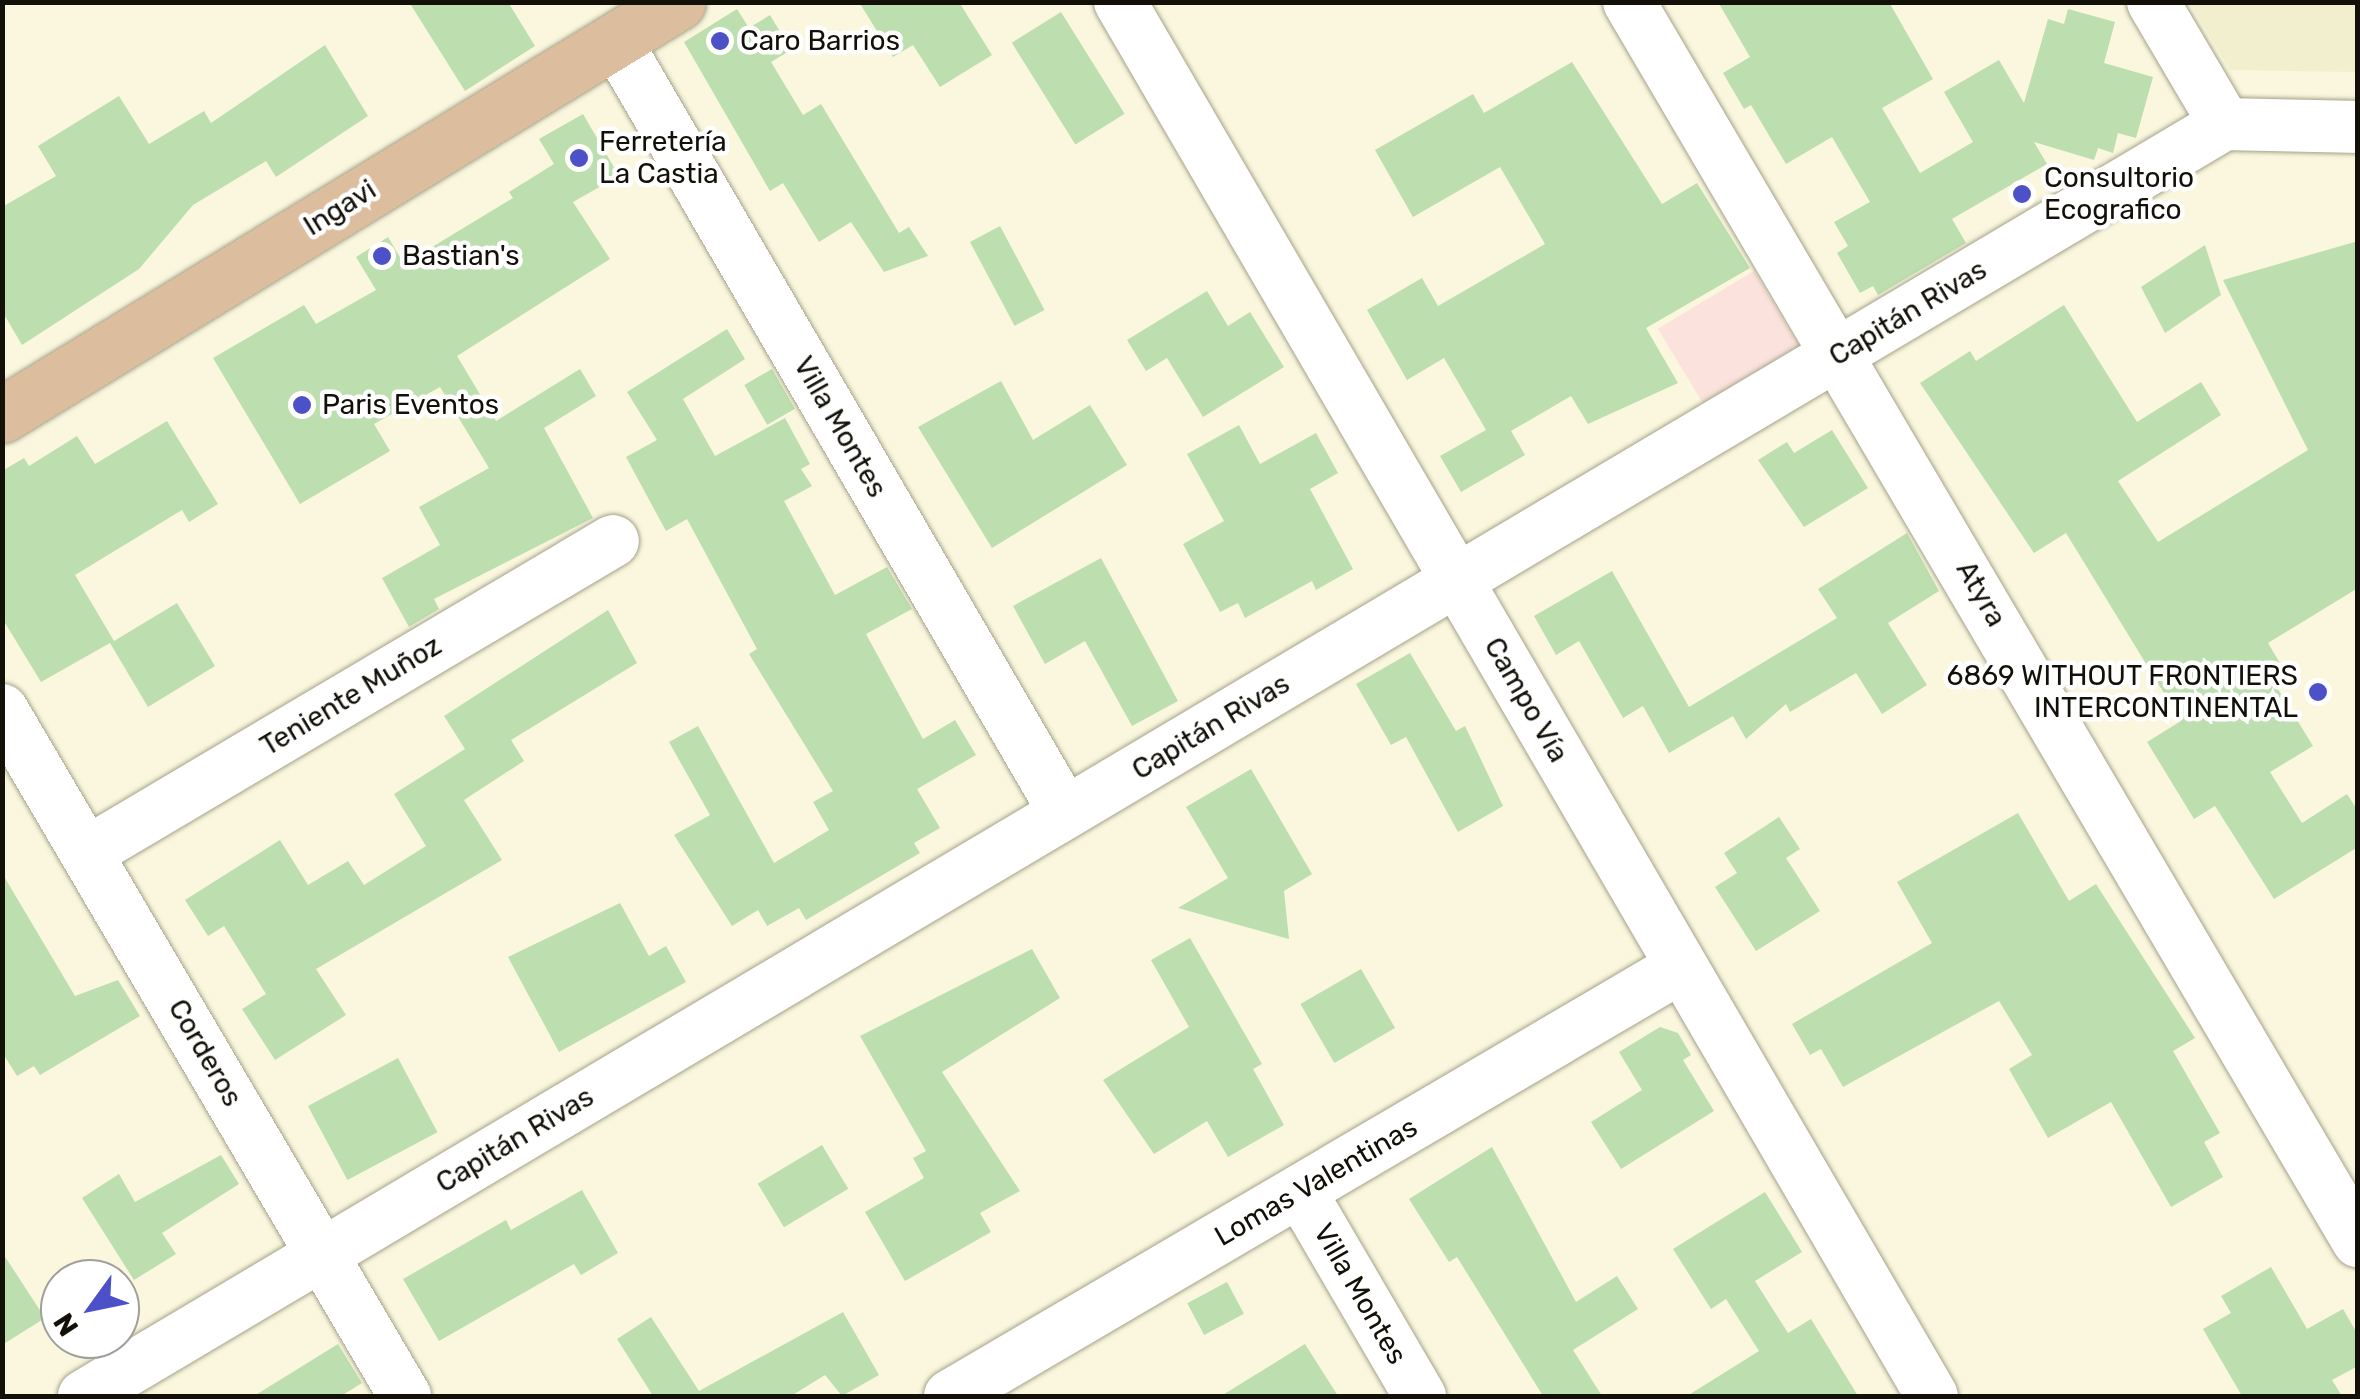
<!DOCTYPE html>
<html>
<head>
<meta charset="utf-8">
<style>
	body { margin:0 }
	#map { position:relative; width:2360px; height:1399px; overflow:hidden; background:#faf7de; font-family:Rubik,sans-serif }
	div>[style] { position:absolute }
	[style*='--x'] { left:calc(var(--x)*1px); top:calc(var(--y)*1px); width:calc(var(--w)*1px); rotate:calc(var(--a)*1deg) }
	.built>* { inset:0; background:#f2efce }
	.green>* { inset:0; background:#fbe2dd; transform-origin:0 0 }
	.building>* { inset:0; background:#bddeaf; transform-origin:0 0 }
	.roads { filter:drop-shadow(0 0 2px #a5a28b) drop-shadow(0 0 2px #a5a28b) }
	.minor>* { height:52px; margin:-26px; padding:0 26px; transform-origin:26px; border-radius:26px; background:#fff }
	.major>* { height:55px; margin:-27.5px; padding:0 27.5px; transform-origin:27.5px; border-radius:27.5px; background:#dcbd9d }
	.dots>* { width:28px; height:28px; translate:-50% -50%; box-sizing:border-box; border:5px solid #fff; border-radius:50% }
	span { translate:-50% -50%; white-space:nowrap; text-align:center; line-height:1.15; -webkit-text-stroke:9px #fff; paint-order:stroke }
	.poi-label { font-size:28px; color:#121008 }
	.left { translate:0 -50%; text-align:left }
	.right { translate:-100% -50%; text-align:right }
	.street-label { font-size:28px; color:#121008 }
	.frame { position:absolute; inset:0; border:5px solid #121008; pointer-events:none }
	.north { position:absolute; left:40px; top:1259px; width:100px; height:100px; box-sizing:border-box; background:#fff; border:2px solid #a09f9c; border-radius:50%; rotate:237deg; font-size:28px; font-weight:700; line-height:40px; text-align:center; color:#121008 }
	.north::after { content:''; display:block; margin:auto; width:35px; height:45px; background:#4c51c7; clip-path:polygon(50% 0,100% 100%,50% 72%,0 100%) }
</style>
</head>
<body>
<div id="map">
	<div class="built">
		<div style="clip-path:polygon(2190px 3px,2357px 3px,2357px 72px,2230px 70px)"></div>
	</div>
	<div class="green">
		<div style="left:1754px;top:271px;width:87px;height:112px;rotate:59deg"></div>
	</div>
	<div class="building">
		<div style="clip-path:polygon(409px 2px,508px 2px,535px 46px,465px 91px)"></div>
		<div style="clip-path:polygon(859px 2px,959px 2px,992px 55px,940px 87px,913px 45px,893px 57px)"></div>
		<div style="clip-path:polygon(1718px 2px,1889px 2px,1933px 79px,1882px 108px,1920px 173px,1973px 142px,1944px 92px,1999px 60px,2024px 103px,2048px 19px,2064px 24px,2068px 9px,2115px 22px,2104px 63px,2153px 77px,2136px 138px,2118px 133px,2113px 153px,2098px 148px,2094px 160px,2034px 142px,2047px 164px,1952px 219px,1966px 243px,1878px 295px,1873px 286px,1860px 293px,1837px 253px,1848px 246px,1834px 222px,1870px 202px,1832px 137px,1786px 164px,1751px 105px,1744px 109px,1723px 73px,1750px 57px)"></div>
		<div style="clip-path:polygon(737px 9px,749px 28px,770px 15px,791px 50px,771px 62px,803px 115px,821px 104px,899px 233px,909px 227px,928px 256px,884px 272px,851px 222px,819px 242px,783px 183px,770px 191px,684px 42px)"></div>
		<div style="left:1061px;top:12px;width:120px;height:58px;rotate:58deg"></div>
		<div style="clip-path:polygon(325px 45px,368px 116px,276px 177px,266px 161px,193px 205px,139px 269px,22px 345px,2px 311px,2px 207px,56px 176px,38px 146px,119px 96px,149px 144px,204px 111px,211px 123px)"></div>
		<div style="clip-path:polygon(1572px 62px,1662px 204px,1697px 183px,1750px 268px,1646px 328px,1678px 383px,1588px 424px,1571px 396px,1511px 431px,1525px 455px,1461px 492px,1440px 456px,1486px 430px,1444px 358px,1407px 380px,1367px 310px,1422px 278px,1438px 306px,1545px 244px,1500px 167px,1413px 217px,1375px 150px,1473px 94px,1484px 113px)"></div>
		<div style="clip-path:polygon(583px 114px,619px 176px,573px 202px,610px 259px,457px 356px,496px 421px,580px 369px,596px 396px,544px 428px,593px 518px,434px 599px,439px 609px,409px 627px,382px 578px,440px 545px,419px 507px,489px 468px,440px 387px,374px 424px,390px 451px,300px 504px,213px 358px,304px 305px,316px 324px,376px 290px,356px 257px,388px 237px,404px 264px,513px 198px,509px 192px,554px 164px,539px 139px)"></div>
		<div style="left:1000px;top:226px;width:95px;height:34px;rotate:62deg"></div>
		<div style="clip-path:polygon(2358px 241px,2358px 588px,2268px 643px,2286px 673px,2273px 681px,2313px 746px,2270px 772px,2302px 823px,2347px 794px,2358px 811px,2358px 847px,2274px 899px,2215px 806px,2194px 819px,2147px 742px,2181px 721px,2066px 533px,2034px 553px,1920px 383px,1970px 351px,1976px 361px,2064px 305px,2137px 422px,2201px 382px,2221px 415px,2118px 481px,2158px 542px,2308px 450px,2223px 280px)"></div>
		<div style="clip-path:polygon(2205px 245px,2221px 295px,2165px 333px,2141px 287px)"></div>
		<div style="clip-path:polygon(1207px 291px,1228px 326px,1250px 312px,1284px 367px,1203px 417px,1167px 358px,1146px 371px,1127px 340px)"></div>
		<div style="clip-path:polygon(727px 329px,745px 359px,683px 399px,715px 456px,785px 418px,810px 464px,801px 469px,812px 486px,784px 501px,835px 595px,887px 567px,912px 609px,866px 634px,923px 739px,955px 720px,976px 755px,917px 789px,940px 828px,914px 843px,920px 853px,806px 920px,799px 908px,767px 926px,758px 910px,732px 926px,674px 835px,710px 815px,669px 742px,698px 726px,774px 863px,829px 830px,813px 802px,833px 791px,749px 654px,757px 649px,687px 519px,666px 531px,626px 457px,657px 440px,627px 392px)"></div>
		<div style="left:772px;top:369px;width:46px;height:32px;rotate:60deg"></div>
		<div style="clip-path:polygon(1001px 381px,1033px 440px,1090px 405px,1127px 465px,992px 548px,918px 427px)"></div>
		<div style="clip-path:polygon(167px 421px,218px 504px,189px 522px,182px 510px,75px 575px,114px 641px,177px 603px,215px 666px,148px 707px,110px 643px,41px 682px,2px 618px,2px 471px,24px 458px,29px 466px,77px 436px,95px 464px)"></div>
		<div style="clip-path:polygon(1239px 425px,1260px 464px,1316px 433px,1338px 473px,1310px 489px,1353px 569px,1316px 590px,1312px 581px,1245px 618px,1238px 603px,1220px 612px,1183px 544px,1224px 521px,1187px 454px)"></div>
		<div style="clip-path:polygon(1832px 430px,1868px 488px,1804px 527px,1758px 460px,1787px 442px,1794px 453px)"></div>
		<div style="clip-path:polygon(1907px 533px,1939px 591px,1888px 623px,1927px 685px,1882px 714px,1856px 673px,1790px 712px,1786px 704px,1746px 739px,1733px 716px,1669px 753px,1643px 706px,1623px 718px,1579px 641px,1556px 655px,1534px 616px,1612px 571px,1689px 707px,1837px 618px,1818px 589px)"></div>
		<div style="clip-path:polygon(1101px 558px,1178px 701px,1132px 726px,1085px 641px,1045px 664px,1013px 606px)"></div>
		<div style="clip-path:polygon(608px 610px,637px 663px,511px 740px,524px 761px,464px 800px,502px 860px,316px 969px,346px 1015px,275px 1060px,242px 1009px,266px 994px,224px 926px,208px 936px,185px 900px,280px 840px,308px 885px,348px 861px,364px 885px,426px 846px,394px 794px,465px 749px,444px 716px)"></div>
		<div style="clip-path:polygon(1410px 653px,1456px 731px,1465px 726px,1503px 806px,1458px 832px,1406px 737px,1391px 745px,1356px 684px)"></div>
		<div style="clip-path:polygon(1251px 769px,1312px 874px,1284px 891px,1289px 939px,1178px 908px,1228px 878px,1186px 807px)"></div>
		<div style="clip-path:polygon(2018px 813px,2069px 901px,2096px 884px,2195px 1038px,2173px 1051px,2220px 1133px,2204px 1142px,2223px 1177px,2171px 1207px,2111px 1102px,2048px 1138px,2009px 1069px,2032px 1055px,1999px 1001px,1843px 1087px,1821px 1049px,1810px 1055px,1792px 1024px,1932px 943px,1897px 882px)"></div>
		<div style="clip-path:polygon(1779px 817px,1800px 849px,1786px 858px,1820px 911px,1756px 951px,1715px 887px,1737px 873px,1724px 853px)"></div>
		<div style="clip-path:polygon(2px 873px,75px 996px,118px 980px,140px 1016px,40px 1075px,34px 1066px,17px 1076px,2px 1052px)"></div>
		<div style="clip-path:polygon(620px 903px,649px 956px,666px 946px,686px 982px,559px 1052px,508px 957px)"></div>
		<div style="clip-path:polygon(1190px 938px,1262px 1064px,1253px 1069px,1284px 1125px,1228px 1157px,1207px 1121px,1154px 1154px,1103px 1080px,1189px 1027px,1151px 960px)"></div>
		<div style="clip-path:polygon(1032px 949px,1060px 998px,942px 1072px,1020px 1191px,980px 1213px,991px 1232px,905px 1281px,865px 1212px,924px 1178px,913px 1158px,926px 1151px,860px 1036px)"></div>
		<div style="left:1361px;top:969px;width:68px;height:70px;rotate:60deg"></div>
		<div style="clip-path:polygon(1660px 1027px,1678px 1033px,1691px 1055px,1683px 1060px,1714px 1111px,1621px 1169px,1591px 1122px,1642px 1090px,1619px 1052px)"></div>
		<div style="left:398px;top:1058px;width:84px;height:102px;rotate:62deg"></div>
		<div style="left:822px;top:1145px;width:51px;height:75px;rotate:59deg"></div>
		<div style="clip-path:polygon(1492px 1147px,1576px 1302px,1617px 1276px,1638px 1309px,1573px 1350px,1602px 1396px,1543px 1396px,1457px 1257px,1449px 1262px,1409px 1199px)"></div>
		<div style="clip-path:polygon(221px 1155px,239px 1184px,162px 1233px,176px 1254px,134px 1280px,82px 1198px,119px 1174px,135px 1202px)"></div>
		<div style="clip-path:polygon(582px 1190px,618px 1253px,581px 1275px,574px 1264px,439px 1341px,403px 1279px,506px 1220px,511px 1230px)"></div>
		<div style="clip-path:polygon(1765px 1192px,1802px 1252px,1755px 1281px,1788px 1333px,1811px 1319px,1858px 1396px,1687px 1396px,1759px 1351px,1726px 1299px,1711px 1309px,1673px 1249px)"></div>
		<div style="clip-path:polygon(2px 1252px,45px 1318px,2px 1345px)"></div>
		<div style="clip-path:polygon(2271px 1267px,2307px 1329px,2343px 1309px,2358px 1335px,2358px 1366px,2332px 1380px,2342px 1396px,2242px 1396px,2203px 1329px,2231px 1313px,2221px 1296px)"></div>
		<div style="left:1227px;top:1282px;width:36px;height:45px;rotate:62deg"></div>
		<div style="clip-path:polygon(843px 1312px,879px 1375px,842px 1396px,825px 1375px,791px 1396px,653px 1396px,617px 1339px,651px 1317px,699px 1391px)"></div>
		<div style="clip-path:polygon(338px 1344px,362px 1383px,341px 1396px,254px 1396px)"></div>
		<div style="clip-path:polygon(1305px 1344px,1338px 1396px,1221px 1396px)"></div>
	</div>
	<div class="roads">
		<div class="minor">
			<div style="--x:1120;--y:2;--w:1613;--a:59.78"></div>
			<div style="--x:1629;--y:2;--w:1438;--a:59.53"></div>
			<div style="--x:2153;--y:2;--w:142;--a:59.5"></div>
			<div style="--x:615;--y:40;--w:894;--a:59.79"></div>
			<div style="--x:2;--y:710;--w:796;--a:59.57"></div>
			<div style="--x:88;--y:852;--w:610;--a:-30.64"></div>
			<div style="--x:1300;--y:1191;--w:238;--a:59.7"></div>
			<div style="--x:84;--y:1396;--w:2490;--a:-30.72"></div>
			<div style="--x:2225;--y:124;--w:133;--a:1.3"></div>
			<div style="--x:950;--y:1396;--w:848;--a:-30.41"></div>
		</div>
		<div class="major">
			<div style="--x:2;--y:415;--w:792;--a:-31.42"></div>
		</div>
	</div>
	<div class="dots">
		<div style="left:720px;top:41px;background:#4c51c7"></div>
		<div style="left:579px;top:158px;background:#4c51c7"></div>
		<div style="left:2022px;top:194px;background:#4c51c7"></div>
		<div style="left:382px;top:256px;background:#4c51c7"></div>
		<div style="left:302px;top:405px;background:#4c51c7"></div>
		<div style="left:2318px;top:692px;background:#4c51c7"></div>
	</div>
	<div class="poi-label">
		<span class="left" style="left:740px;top:41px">Caro Barrios</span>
		<span class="left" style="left:599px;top:158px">Ferretería<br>La Castia</span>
		<span class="left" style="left:2044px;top:194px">Consultorio<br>Ecografico</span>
		<span class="left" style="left:402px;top:256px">Bastian's</span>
		<span class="left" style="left:322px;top:405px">Paris Eventos</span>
		<span class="right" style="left:2298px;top:692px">6869 WITHOUT FRONTIERS<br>INTERCONTINENTAL</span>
	</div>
	<div class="street-label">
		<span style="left:340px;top:208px;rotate:-32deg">Ingavi</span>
		<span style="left:1908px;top:313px;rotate:-31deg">Capitán Rivas</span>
		<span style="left:840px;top:427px;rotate:60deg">Villa Montes</span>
		<span style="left:1981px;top:594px;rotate:60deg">Atyra</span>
		<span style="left:351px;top:696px;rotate:-31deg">Teniente Muñoz</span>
		<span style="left:1526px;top:700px;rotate:60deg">Campo Vía</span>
		<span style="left:1211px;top:727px;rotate:-31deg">Capitán Rivas</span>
		<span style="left:205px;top:1053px;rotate:60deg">Corderos</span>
		<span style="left:515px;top:1140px;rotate:-31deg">Capitán Rivas</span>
		<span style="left:1316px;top:1182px;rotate:-30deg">Lomas Valentinas</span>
		<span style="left:1360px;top:1294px;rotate:60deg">Villa Montes</span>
	</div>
	<div class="frame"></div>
	<div class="north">N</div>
</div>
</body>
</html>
